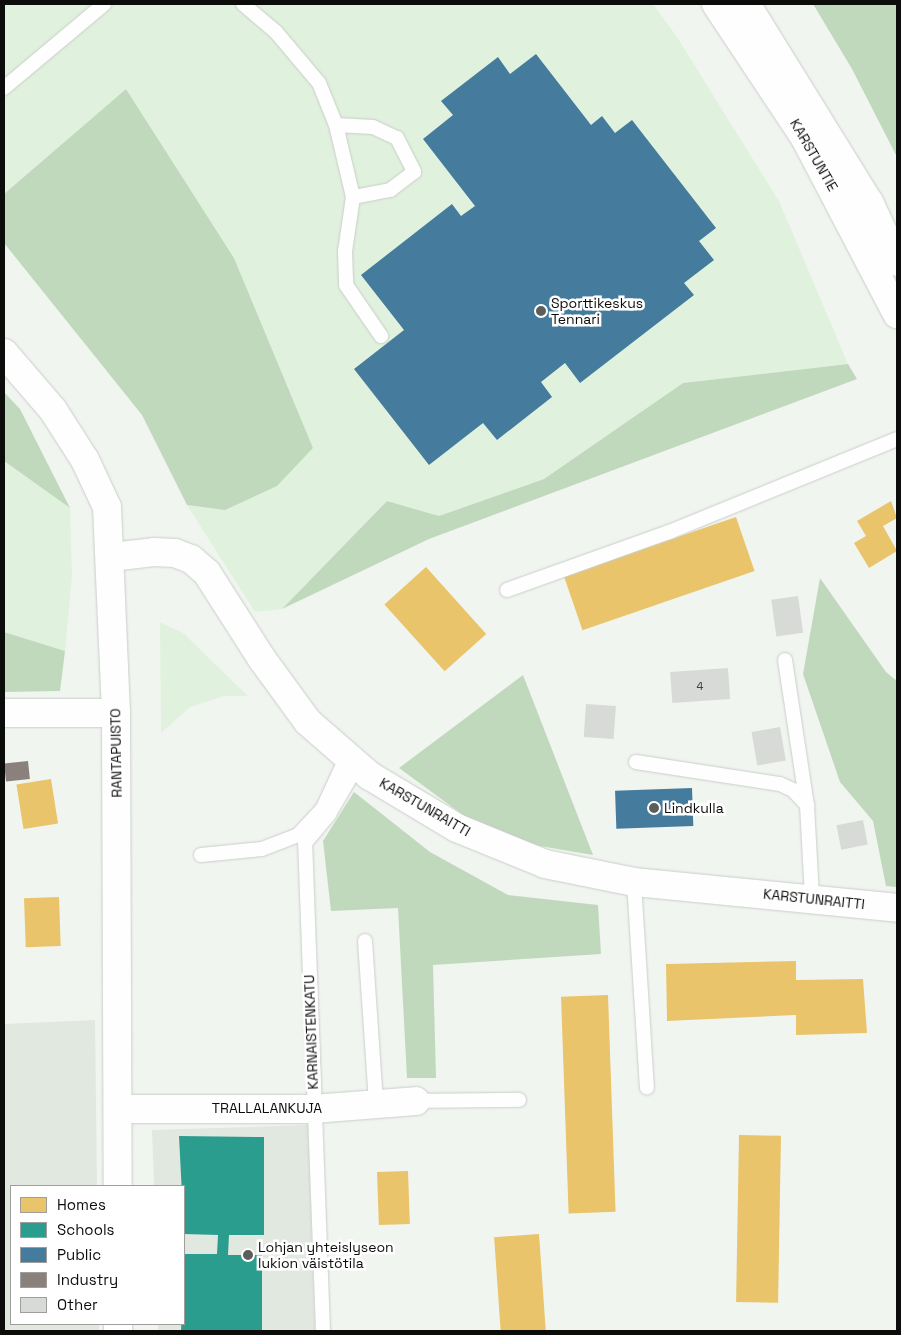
<!DOCTYPE html>
<html>
<head>
<meta charset="utf-8">
<style>
	body { margin:0 }
	#map { position:relative; width:901px; height:1335px; overflow:hidden; background:#f1f5f0; font-family:"Space Grotesk",sans-serif }
	div>[style] { position:absolute }
	[style*='--x'] { left:calc(var(--x)*1px); top:calc(var(--y)*1px); width:calc(var(--w)*1px); rotate:calc(var(--a)*1deg) }
	.built>* { inset:0; background:#e1e8df }
	.green>* { inset:0; background:#e0f2dd }
	.forest>* { inset:0; background:#c0d9bc }
	.homes>* { inset:0; background:#e9c46a; transform-origin:0 0 }
	.schools>* { inset:0; background:#2a9d8f }
	.public>* { inset:0; background:#457b9d; transform-origin:0 0 }
	.industry>* { inset:0; background:#8a817c; transform-origin:0 0 }
	.building>* { inset:0; background:#d8dad7; transform-origin:0 0 }
	.roads { filter:drop-shadow(0 0 1px #cacdca) drop-shadow(0 0 1px #cacdca) }
	.service>* { height:14px; margin:-7px; padding:0 7px; transform-origin:7px; border-radius:7px; background:#fdfefd }
	.minor>* { height:28px; margin:-14px; padding:0 14px; transform-origin:14px; border-radius:14px; background:#fdfefd }
	.tertiary>* { height:28px; margin:-14px; padding:0 14px; transform-origin:14px; border-radius:14px; background:#fdfefd }
	.secondary>* { height:28px; margin:-14px; padding:0 14px; transform-origin:14px; border-radius:14px; background:#fdfefd }
	.dots>* { width:14px; height:14px; translate:-50% -50%; box-sizing:border-box; border:2px solid #fff; border-radius:50% }
	span { translate:-50% -50%; white-space:nowrap; text-align:center; line-height:1.15; -webkit-text-stroke:5px #fff; paint-order:stroke }
	.number-label { font-size:11px; color:#40413f }
	.number-label span { -webkit-text-stroke-width:0 }
	.street-label { font-size:14px; color:#0c0d0b }
	.poi-label { font-size:14px; color:#0c0d0b }
	.left { translate:0 -50%; text-align:left }
	.frame { position:absolute; inset:0; border:5px solid #0c0d0b; pointer-events:none }
	.legend { position:absolute; left:10px; top:1185px; width:175px; height:140px; box-sizing:border-box; background:#fff; border:1px solid #9e9e9d; margin:0; padding:6px 9px; list-style:none; font-size:15px; color:#0c0d0b }
	.legend li { display:flex; align-items:center; gap:10px; height:25px }
	.legend b { width:25px; border:1px solid #9e9e9d }
</style>
</head>
<body>
<div id="map">
	<div class="built">
		<div style="clip-path:polygon(95px 1020px,97px 1186px,11px 1186px,11px 1324px,99px 1324px,99px 1331px,4px 1331px,4px 1024px)"></div>
		<div style="clip-path:polygon(308px 1125px,315px 1331px,158px 1331px,158px 1324px,184px 1324px,184px 1186px,154px 1186px,152px 1130px)"></div>
	</div>
	<div class="green">
		<div style="clip-path:polygon(4px 4px,653px 4px,677px 37px,779px 201px,848px 364px,683px 383px,544px 479px,439px 516px,387px 501px,282px 609px,255px 612px,187px 505px,225px 510px,313px 448px,234px 258px,126px 89px,4px 194px)"></div>
		<div style="clip-path:polygon(4px 461px,70px 508px,72px 576px,65px 651px,4px 632px)"></div>
		<div style="clip-path:polygon(160px 622px,183px 633px,248px 696px,224px 696px,190px 707px,161px 733px)"></div>
	</div>
	<div class="forest">
		<div style="clip-path:polygon(813px 4px,897px 4px,897px 157px,852px 69px)"></div>
		<div style="clip-path:polygon(126px 89px,234px 258px,313px 448px,277px 486px,225px 510px,187px 505px,142px 415px,4px 243px,4px 194px)"></div>
		<div style="clip-path:polygon(848px 364px,857px 379px,429px 539px,282px 609px,387px 501px,439px 516px,544px 479px,683px 383px)"></div>
		<div style="clip-path:polygon(4px 392px,20px 409px,70px 508px,4px 461px)"></div>
		<div style="clip-path:polygon(820px 578px,886px 672px,897px 681px,897px 887px,886px 886px,873px 821px,840px 782px,803px 674px)"></div>
		<div style="clip-path:polygon(4px 632px,65px 651px,60px 691px,4px 692px)"></div>
		<div style="clip-path:polygon(523px 675px,593px 855px,534px 845px,470px 820px,399px 768px)"></div>
		<div style="clip-path:polygon(354px 792px,430px 852px,508px 895px,598px 905px,601px 954px,433px 965px,436px 1078px,407px 1078px,398px 908px,331px 911px,323px 841px)"></div>
	</div>
	<div class="homes">
		<div style="clip-path:polygon(891px 501px,897px 518px,883px 526px,897px 551px,869px 568px,854px 543px,866px 536px,857px 521px)"></div>
		<div style="left:736px;top:517px;width:57px;height:182px;rotate:71deg"></div>
		<div style="left:426px;top:567px;width:90px;height:56px;rotate:48deg"></div>
		<div style="left:51px;top:779px;width:45px;height:35px;rotate:81deg"></div>
		<div style="left:59px;top:897px;width:49px;height:35px;rotate:88deg"></div>
		<div style="clip-path:polygon(796px 961px,796px 980px,863px 979px,867px 1033px,796px 1035px,796px 1015px,667px 1021px,666px 964px)"></div>
		<div style="left:608px;top:995px;width:217px;height:47px;rotate:88deg"></div>
		<div style="left:739px;top:1135px;width:42px;height:167px;rotate:1deg"></div>
		<div style="left:408px;top:1171px;width:53px;height:31px;rotate:88deg"></div>
		<div style="left:539px;top:1234px;width:97px;height:45px;rotate:86deg"></div>
	</div>
	<div class="schools">
		<div style="clip-path:polygon(179px 1136px,264px 1137px,264px 1235px,229px 1235px,228px 1255px,262px 1255px,262px 1331px,181px 1331px,184px 1254px,217px 1254px,218px 1235px,184px 1234px)"></div>
	</div>
	<div class="public">
		<div style="clip-path:polygon(536px 54px,591px 125px,602px 116px,615px 133px,632px 120px,716px 228px,699px 241px,714px 260px,684px 283px,694px 295px,580px 383px,565px 363px,541px 382px,552px 397px,497px 440px,483px 423px,429px 465px,354px 369px,404px 330px,361px 275px,452px 204px,461px 216px,475px 206px,423px 139px,453px 115px,441px 101px,498px 57px,510px 74px)"></div>
		<div style="left:692px;top:788px;width:38px;height:77px;rotate:88deg"></div>
	</div>
	<div class="industry">
		<div style="left:28px;top:761px;width:18px;height:24px;rotate:84deg"></div>
	</div>
	<div class="building">
		<div style="left:798px;top:596px;width:37px;height:27px;rotate:82deg"></div>
		<div style="left:728px;top:668px;width:31px;height:58px;rotate:86deg"></div>
		<div style="left:586px;top:704px;width:30px;height:33px;rotate:4deg"></div>
		<div style="left:780px;top:727px;width:34px;height:29px;rotate:80deg"></div>
		<div style="left:863px;top:820px;width:25px;height:27px;rotate:79deg"></div>
	</div>
	<div class="roads">
		<div class="service">
			<div style="--x:243;--y:4;--w:43;--a:40.3"></div>
			<div style="--x:276;--y:32;--w:67;--a:49.9"></div>
			<div style="--x:319;--y:83;--w:45;--a:68"></div>
			<div style="--x:336;--y:125;--w:74;--a:76.7"></div>
			<div style="--x:353;--y:197;--w:55;--a:98.4"></div>
			<div style="--x:345;--y:251;--w:34;--a:88"></div>
			<div style="--x:346;--y:285;--w:62;--a:55.5"></div>
			<div style="--x:4;--y:88;--w:131;--a:-40"></div>
			<div style="--x:336;--y:125;--w:37;--a:3"></div>
			<div style="--x:373;--y:127;--w:26;--a:25"></div>
			<div style="--x:397;--y:138;--w:38;--a:63"></div>
			<div style="--x:414;--y:172;--w:30;--a:143"></div>
			<div style="--x:390;--y:190;--w:38;--a:169"></div>
			<div style="--x:507;--y:590;--w:172;--a:-19.7"></div>
			<div style="--x:669;--y:532;--w:246;--a:-22.2"></div>
			<div style="--x:785;--y:660;--w:147;--a:81.4"></div>
			<div style="--x:636;--y:762;--w:146;--a:8.7"></div>
			<div style="--x:780;--y:784;--w:14;--a:25"></div>
			<div style="--x:793;--y:790;--w:21;--a:47"></div>
			<div style="--x:807;--y:805;--w:93;--a:86.9"></div>
			<div style="--x:201;--y:855;--w:61;--a:-5.6"></div>
			<div style="--x:262;--y:849;--w:39;--a:-21"></div>
			<div style="--x:298;--y:835;--w:37;--a:-47"></div>
			<div style="--x:323;--y:808;--w:57;--a:-65.2"></div>
			<div style="--x:634;--y:882;--w:206;--a:86.4"></div>
			<div style="--x:365;--y:941;--w:163;--a:86.1"></div>
			<div style="--x:416;--y:1101;--w:103;--a:-0.6"></div>
			<div style="--x:323;--y:1331;--w:488;--a:-92.1"></div>
			<div style="--x:305;--y:843;--w:38;--a:-50"></div>
			<div style="--x:329;--y:814;--w:42;--a:-59.7"></div>
		</div>
		<div class="minor">
			<div style="--x:111;--y:557;--w:43;--a:-6.6"></div>
			<div style="--x:154;--y:552;--w:21;--a:3"></div>
			<div style="--x:175;--y:553;--w:17;--a:21"></div>
			<div style="--x:191;--y:559;--w:21;--a:41"></div>
			<div style="--x:207;--y:573;--w:102;--a:57.4"></div>
			<div style="--x:262;--y:659;--w:78;--a:53.9"></div>
			<div style="--x:308;--y:722;--w:82;--a:41.1"></div>
			<div style="--x:370;--y:776;--w:101;--a:30.9"></div>
			<div style="--x:457;--y:828;--w:95;--a:22.2"></div>
			<div style="--x:545;--y:864;--w:91;--a:11.4"></div>
			<div style="--x:634;--y:882;--w:264;--a:5.6"></div>
			<div style="--x:4;--y:713;--w:112;--a:0"></div>
			<div style="--x:119;--y:1109;--w:194;--a:0"></div>
			<div style="--x:313;--y:1109;--w:103;--a:-4.4"></div>
		</div>
		<div class="tertiary">
			<div style="--x:4;--y:353;--w:75;--a:49.3"></div>
			<div style="--x:53;--y:410;--w:59;--a:57.4"></div>
			<div style="--x:85;--y:460;--w:52;--a:64.9"></div>
			<div style="--x:107;--y:507;--w:206;--a:87.5"></div>
			<div style="--x:116;--y:713;--w:473;--a:89.8"></div>
			<div style="--x:118;--y:1331;--w:7;--a:-90"></div>
		</div>
		<div class="secondary">
			<div style="--x:716;--y:4;--w:161;--a:56.4"></div>
			<div style="--x:805;--y:138;--w:199;--a:62.4"></div>
			<div style="--x:746;--y:4;--w:233;--a:58.2"></div>
			<div style="--x:869;--y:202;--w:66;--a:65"></div>
		</div>
	</div>
	<div class="dots">
		<div style="left:541px;top:311px;background:#5c5e5b"></div>
		<div style="left:654px;top:808px;background:#5c5e5b"></div>
		<div style="left:248px;top:1255px;background:#5c5e5b"></div>
	</div>
	<div class="number-label">
		<span style="left:700px;top:686px">4</span>
	</div>
	<div class="street-label">
		<span style="left:814px;top:155px;rotate:60deg">KARSTUNTIE</span>
		<span style="left:116px;top:753px;rotate:-91deg">RANTAPUISTO</span>
		<span style="left:425px;top:807px;rotate:30deg">KARSTUNRAITTI</span>
		<span style="left:814px;top:899px;rotate:6deg">KARSTUNRAITTI</span>
		<span style="left:311px;top:1032px;rotate:-92deg">KARNAISTENKATU</span>
		<span style="left:267px;top:1108px">TRALLALANKUJA</span>
	</div>
	<div class="poi-label">
		<span class="left" style="left:551px;top:311px">Sporttikeskus<br>Tennari</span>
		<span class="left" style="left:664px;top:808px">Lindkulla</span>
		<span class="left" style="left:258px;top:1255px">Lohjan yhteislyseon<br>lukion väistötila</span>
	</div>
	<div class="frame"></div>
	<ul class="legend">
	<li><b style="height:14px;background:#e9c46a"></b>Homes</li>
	<li><b style="height:14px;background:#2a9d8f"></b>Schools</li>
	<li><b style="height:14px;background:#457b9d"></b>Public</li>
	<li><b style="height:14px;background:#8a817c"></b>Industry</li>
	<li><b style="height:14px;background:#d8dad7"></b>Other</li>
	</ul>
</div>
</body>
</html>
